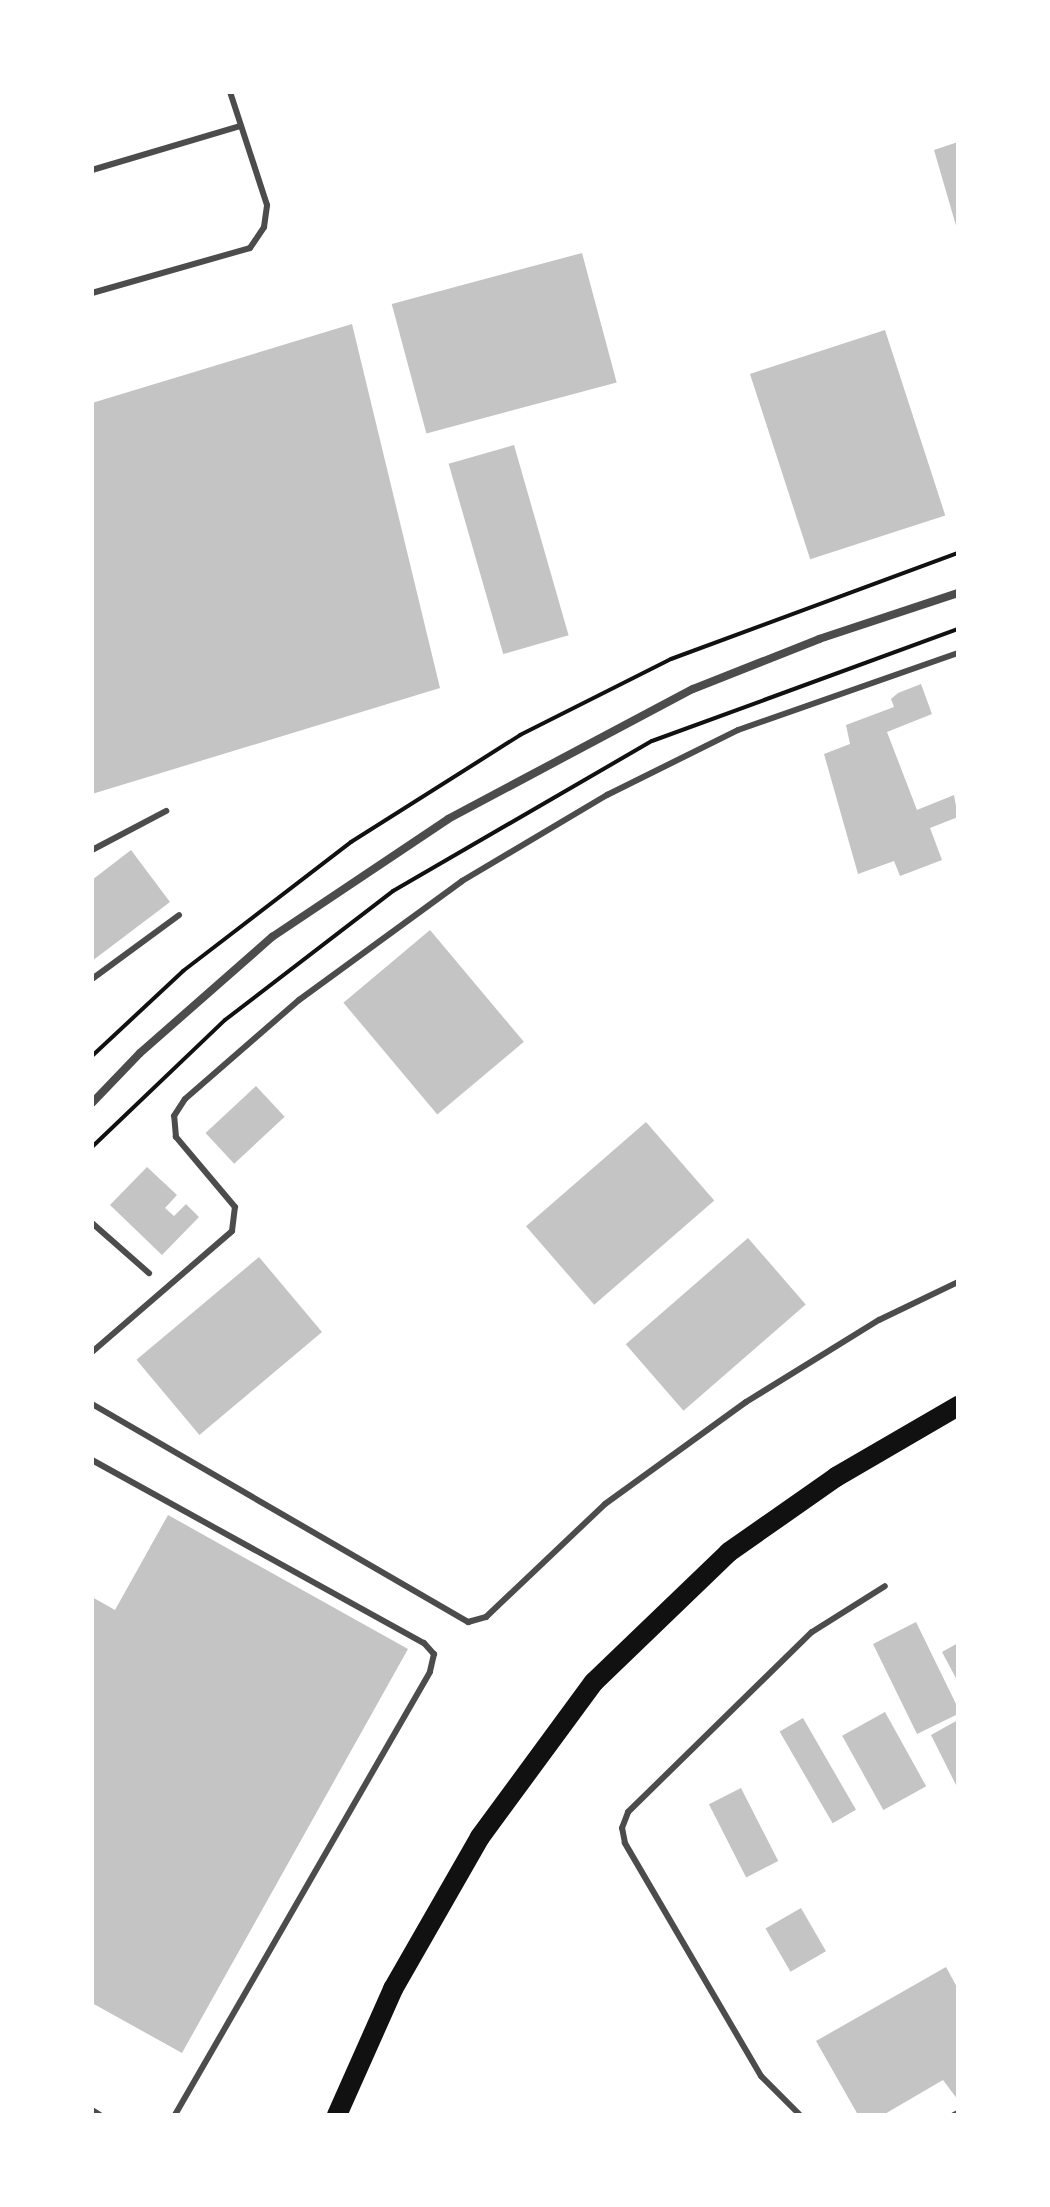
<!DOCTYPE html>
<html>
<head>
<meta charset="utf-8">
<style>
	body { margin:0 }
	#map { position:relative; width:1050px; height:2207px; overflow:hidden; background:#fff; font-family:"Exo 2",sans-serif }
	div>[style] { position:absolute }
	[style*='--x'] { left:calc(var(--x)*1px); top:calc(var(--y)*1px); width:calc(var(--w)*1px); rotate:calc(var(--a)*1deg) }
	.building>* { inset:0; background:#c4c4c4; transform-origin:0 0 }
	.path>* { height:4px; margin:-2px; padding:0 2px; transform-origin:2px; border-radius:2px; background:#111 }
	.service>* { height:6px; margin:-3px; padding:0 3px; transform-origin:3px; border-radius:3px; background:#4c4c4c }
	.minor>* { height:8px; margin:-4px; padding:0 4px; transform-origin:4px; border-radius:4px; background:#4c4c4c }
	.primary>* { height:20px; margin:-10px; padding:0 10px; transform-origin:10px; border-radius:10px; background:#111 }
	span { translate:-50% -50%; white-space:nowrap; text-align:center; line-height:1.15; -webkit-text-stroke:6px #fff; paint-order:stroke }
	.frame { position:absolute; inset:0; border:94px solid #fff; pointer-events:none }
</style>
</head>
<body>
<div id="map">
	<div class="building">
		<div style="clip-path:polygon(958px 142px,958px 229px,957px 229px,934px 150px)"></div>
		<div style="left:582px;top:253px;width:134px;height:197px;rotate:75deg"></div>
		<div style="clip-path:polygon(352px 324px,440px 688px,92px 794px,92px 403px)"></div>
		<div style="left:885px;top:330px;width:195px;height:142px;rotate:72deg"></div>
		<div style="left:514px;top:445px;width:198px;height:68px;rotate:74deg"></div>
		<div style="clip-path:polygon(921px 684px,932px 714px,887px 732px,917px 810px,954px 795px,958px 817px,930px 828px,942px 860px,900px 876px,894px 861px,858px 874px,824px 754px,850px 744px,846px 725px,894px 707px,891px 699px,898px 693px)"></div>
		<div style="clip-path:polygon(131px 850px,170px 902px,92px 961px,92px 880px)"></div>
		<div style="left:430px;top:930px;width:146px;height:113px;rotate:50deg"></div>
		<div style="left:256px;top:1086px;width:42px;height:69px;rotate:47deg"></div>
		<div style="left:646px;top:1122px;width:104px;height:159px;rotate:49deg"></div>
		<div style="clip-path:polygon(147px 1167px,177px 1195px,165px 1208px,174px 1216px,186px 1204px,199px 1217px,162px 1255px,110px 1205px)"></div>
		<div style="left:748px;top:1238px;width:88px;height:162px;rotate:49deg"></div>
		<div style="left:259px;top:1257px;width:98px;height:160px;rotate:50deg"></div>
		<div style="clip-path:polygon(168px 1515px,408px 1649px,182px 2053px,92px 2003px,92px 1597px,115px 1610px)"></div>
		<div style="clip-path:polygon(916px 1622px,958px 1708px,958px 1714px,917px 1734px,873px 1644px)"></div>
		<div style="clip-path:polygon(958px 1643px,958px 1682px,942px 1652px)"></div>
		<div style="left:885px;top:1712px;width:85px;height:49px;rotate:61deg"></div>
		<div style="left:803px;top:1718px;width:106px;height:27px;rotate:60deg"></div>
		<div style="clip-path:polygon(958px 1720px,958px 1789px,931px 1735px)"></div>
		<div style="left:741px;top:1788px;width:82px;height:36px;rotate:63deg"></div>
		<div style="left:801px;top:1908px;width:50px;height:41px;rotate:60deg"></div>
		<div style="clip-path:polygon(946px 1967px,958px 1989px,958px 2100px,943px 2080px,883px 2115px,858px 2115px,816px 2041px)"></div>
	</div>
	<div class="path">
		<div style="--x:92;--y:1056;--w:125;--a:-43"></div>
		<div style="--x:183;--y:971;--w:212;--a:-37.5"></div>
		<div style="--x:351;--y:842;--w:200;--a:-32.3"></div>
		<div style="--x:520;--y:735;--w:169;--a:-26.7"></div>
		<div style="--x:671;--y:659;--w:306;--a:-20.3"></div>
		<div style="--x:92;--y:1147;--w:184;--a:-43.7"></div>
		<div style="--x:225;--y:1020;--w:212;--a:-37.5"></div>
		<div style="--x:393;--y:891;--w:299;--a:-30.1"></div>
		<div style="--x:652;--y:741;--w:326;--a:-20.1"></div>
	</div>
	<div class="service">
		<div style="--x:92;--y:170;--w:155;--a:-16.5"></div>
		<div style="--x:92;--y:293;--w:164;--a:-15.9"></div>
		<div style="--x:250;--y:248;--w:25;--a:-56"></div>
		<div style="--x:264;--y:227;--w:22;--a:-82"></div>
		<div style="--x:267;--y:205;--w:119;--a:-108.1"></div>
		<div style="--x:92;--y:850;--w:84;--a:-27.8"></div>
		<div style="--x:92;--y:979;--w:108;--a:-36.3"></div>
		<div style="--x:92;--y:1223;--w:76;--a:41.3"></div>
		<div style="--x:92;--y:1352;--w:185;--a:-40.8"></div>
		<div style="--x:232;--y:1231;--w:24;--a:-83"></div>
		<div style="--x:235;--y:1207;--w:92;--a:-130.1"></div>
		<div style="--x:176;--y:1137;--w:21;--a:-95"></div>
		<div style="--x:174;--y:1116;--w:20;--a:-57"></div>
		<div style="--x:185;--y:1099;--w:151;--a:-41"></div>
		<div style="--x:299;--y:1000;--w:202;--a:-36.1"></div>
		<div style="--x:462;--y:881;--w:169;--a:-30.7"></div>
		<div style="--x:607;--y:795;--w:146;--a:-26.4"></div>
		<div style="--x:738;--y:730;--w:233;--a:-19.3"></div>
		<div style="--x:92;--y:1404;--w:435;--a:30.1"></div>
		<div style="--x:468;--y:1622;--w:19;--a:-16"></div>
		<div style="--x:486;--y:1617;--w:164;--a:-43.5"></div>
		<div style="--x:605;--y:1504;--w:174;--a:-35.9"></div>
		<div style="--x:746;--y:1402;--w:156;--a:-31.7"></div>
		<div style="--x:879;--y:1320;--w:88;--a:-25.7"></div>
		<div style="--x:92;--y:1460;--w:379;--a:28.9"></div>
		<div style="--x:424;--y:1643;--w:15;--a:48"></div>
		<div style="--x:434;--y:1654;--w:18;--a:103"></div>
		<div style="--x:430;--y:1672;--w:511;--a:119.93"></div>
		<div style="--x:92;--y:2110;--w:9;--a:32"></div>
		<div style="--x:800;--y:2115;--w:55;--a:-135"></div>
		<div style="--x:761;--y:2076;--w:270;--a:-120.3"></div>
		<div style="--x:625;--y:1843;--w:15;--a:-101"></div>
		<div style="--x:622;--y:1828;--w:17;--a:-69"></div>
		<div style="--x:628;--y:1812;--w:257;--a:-44.4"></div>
		<div style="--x:812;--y:1632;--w:86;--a:-32.2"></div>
		<div style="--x:954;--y:2115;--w:4;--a:-27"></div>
	</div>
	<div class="minor">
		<div style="--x:92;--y:1103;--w:69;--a:-46.2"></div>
		<div style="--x:140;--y:1053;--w:176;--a:-41.3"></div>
		<div style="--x:272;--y:937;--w:212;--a:-33.8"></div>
		<div style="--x:448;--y:819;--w:277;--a:-28"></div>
		<div style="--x:693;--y:689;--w:136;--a:-21.6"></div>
		<div style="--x:819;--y:639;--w:146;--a:-18.3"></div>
	</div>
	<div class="primary">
		<div style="--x:337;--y:2115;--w:138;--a:-66"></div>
		<div style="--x:393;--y:1989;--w:175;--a:-60.2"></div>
		<div style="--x:480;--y:1837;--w:192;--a:-53.7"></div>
		<div style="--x:594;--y:1682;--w:187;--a:-43.9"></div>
		<div style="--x:729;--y:1552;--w:131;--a:-35"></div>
		<div style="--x:836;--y:1477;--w:141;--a:-30.2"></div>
	</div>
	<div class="frame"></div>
</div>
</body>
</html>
